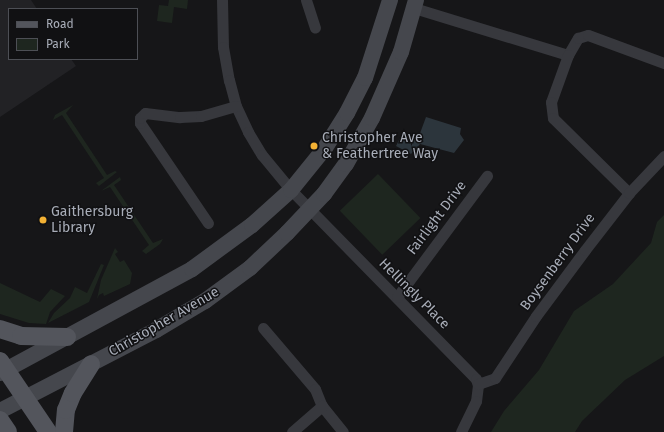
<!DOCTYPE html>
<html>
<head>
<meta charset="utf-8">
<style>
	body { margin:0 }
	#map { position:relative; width:664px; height:432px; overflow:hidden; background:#161618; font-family:"Fira Sans",sans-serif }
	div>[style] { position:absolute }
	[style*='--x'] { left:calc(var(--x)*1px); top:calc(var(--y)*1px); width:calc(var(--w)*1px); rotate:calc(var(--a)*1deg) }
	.built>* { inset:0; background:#222225 }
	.green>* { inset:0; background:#1e261f; transform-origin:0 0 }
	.water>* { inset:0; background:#2c353c }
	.street>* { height:11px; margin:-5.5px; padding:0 5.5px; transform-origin:5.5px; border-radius:5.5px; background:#37383d }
	.secondary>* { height:16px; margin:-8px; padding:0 8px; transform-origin:8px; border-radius:8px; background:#45474d }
	.primary>* { height:18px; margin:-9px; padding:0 9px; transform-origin:9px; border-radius:9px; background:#53555c }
	.dots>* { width:11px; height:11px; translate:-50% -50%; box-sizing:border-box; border:2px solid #111113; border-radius:50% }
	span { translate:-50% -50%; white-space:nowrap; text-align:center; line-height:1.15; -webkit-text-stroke:3px #111113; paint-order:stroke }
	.poi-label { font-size:14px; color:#a8adb8 }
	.left { translate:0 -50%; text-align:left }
	.street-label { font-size:14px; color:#a8adb8 }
	.legend { position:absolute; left:8px; top:8px; width:130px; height:52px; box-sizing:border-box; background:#111113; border:1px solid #4d4f55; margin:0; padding:5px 7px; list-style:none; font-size:12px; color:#a8adb8 }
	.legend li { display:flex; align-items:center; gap:8px; height:20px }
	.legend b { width:20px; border:1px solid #4d4f55 }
</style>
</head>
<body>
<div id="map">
	<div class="built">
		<div style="clip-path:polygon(0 0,31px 0,37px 9px,9px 9px,9px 59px,71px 59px,76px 66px,0 117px)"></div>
	</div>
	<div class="green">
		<div style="clip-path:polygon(169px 0,188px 0,187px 9px,174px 7px,172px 23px,157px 21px,159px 5px,168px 6px)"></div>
		<div style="clip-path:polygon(73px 105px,66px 113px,107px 175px,115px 171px,117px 172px,99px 186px,96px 183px,104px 178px,62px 115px,53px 120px,55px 115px)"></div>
		<div style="left:378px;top:174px;width:61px;height:53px;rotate:46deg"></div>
		<div style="clip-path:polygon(120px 177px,121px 180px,114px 185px,153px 243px,163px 239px,160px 244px,146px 254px,142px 251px,149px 245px,110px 187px,101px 191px)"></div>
		<div style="clip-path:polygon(664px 215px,664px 356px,625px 380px,582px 421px,575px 432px,491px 432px,504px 411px,539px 370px,574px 311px,613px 284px,651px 243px,657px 222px)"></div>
		<div style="clip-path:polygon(115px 248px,118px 252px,115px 254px,120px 262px,124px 260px,132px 273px,130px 284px,104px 296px,103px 293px,99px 295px,97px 299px,101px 280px)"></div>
		<div style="clip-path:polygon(101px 264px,104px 265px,89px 302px,48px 323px,54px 313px,70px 298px,75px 287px,87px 293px)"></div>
		<div style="clip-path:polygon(0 283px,40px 302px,51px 289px,65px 296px,50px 312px,46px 324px,29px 323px,0 314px)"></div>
	</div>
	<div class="water">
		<div style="clip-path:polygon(426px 117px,461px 128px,460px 134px,464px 140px,454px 153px,420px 144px,411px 154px,396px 146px,402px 134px,413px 138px,419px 136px)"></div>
	</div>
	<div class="street">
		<div style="--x:222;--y:0;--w:47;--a:88.8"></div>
		<div style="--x:223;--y:47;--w:34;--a:80"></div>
		<div style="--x:229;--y:80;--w:27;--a:75"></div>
		<div style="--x:236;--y:106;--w:29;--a:65"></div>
		<div style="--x:248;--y:132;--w:27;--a:59"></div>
		<div style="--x:262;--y:155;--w:45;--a:50.4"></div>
		<div style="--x:291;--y:190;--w:264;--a:45.6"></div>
		<div style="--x:476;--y:379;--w:6;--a:72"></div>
		<div style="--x:478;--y:385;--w:16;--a:97"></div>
		<div style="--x:476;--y:401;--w:34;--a:116"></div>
		<div style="--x:306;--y:0;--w:29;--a:72"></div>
		<div style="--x:414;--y:8;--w:161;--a:17"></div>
		<div style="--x:568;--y:55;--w:20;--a:-60"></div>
		<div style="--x:578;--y:38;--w:10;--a:-17"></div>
		<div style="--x:588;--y:35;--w:81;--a:20.2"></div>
		<div style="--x:568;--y:55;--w:50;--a:109.9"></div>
		<div style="--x:551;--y:102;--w:16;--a:83"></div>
		<div style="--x:553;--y:118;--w:107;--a:44.6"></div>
		<div style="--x:208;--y:223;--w:121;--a:-124.2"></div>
		<div style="--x:140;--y:123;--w:5;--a:-90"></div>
		<div style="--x:140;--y:118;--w:7;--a:-45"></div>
		<div style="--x:145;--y:113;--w:35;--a:7"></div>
		<div style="--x:180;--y:117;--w:21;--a:-3"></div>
		<div style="--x:201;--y:116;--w:36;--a:-16"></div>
		<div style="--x:397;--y:297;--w:151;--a:-53.4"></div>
		<div style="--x:263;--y:328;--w:80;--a:49.6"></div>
		<div style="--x:315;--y:389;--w:18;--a:68"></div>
		<div style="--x:322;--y:406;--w:33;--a:51"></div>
		<div style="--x:478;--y:384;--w:18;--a:-19"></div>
		<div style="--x:495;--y:378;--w:74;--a:-56.5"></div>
		<div style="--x:536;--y:316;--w:82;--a:-53.4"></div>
		<div style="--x:585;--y:250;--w:72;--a:-52.3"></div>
		<div style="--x:629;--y:193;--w:51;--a:-46.6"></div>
		<div style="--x:292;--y:432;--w:40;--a:-41"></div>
	</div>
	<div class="secondary">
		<div style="--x:0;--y:373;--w:218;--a:-28.4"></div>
		<div style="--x:192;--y:269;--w:74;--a:-36.3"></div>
		<div style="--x:252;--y:225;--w:52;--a:-41.9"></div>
		<div style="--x:291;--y:190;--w:54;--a:-51"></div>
		<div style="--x:325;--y:148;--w:41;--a:-57.8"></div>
		<div style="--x:347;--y:113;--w:39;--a:-63"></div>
		<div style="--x:365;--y:78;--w:82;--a:-72.2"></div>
		<div style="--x:0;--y:411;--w:176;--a:-27.4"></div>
		<div style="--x:156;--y:330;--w:57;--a:-30.6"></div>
		<div style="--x:205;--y:301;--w:56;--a:-36.3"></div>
		<div style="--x:250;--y:268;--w:51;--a:-43.4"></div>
		<div style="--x:287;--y:233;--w:54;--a:-46.5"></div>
		<div style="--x:324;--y:194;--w:37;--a:-54"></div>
		<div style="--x:346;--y:164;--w:53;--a:-60.5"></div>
		<div style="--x:372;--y:118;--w:72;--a:-66.3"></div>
		<div style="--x:401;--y:52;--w:54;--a:-73.9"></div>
	</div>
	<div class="primary">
		<div style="--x:0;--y:329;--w:22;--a:18"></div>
		<div style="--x:21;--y:336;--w:46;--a:1.2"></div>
		<div style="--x:0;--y:361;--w:86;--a:55.9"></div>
		<div style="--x:0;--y:420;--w:14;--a:56"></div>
		<div style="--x:64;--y:432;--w:22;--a:-85"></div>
		<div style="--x:66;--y:410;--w:18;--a:-68"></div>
		<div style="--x:73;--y:393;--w:34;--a:-58"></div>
	</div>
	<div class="dots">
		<div style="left:314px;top:146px;background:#f2b134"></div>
		<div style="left:43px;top:220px;background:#f2b134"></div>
	</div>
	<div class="poi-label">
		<span class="left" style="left:322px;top:146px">Christopher Ave<br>&amp; Feathertree Way</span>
		<span class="left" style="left:51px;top:220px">Gaithersburg<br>Library</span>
	</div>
	<div class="street-label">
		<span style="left:437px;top:218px;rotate:-53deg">Fairlight Drive</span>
		<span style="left:558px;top:262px;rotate:-54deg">Boysenberry Drive</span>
		<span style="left:414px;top:294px;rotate:45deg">Hellingly Place</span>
		<span style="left:164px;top:322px;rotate:-30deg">Christopher Avenue</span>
	</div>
	<ul class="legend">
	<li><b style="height:5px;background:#53555c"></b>Road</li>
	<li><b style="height:11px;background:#1e261f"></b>Park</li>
	</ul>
</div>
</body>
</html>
